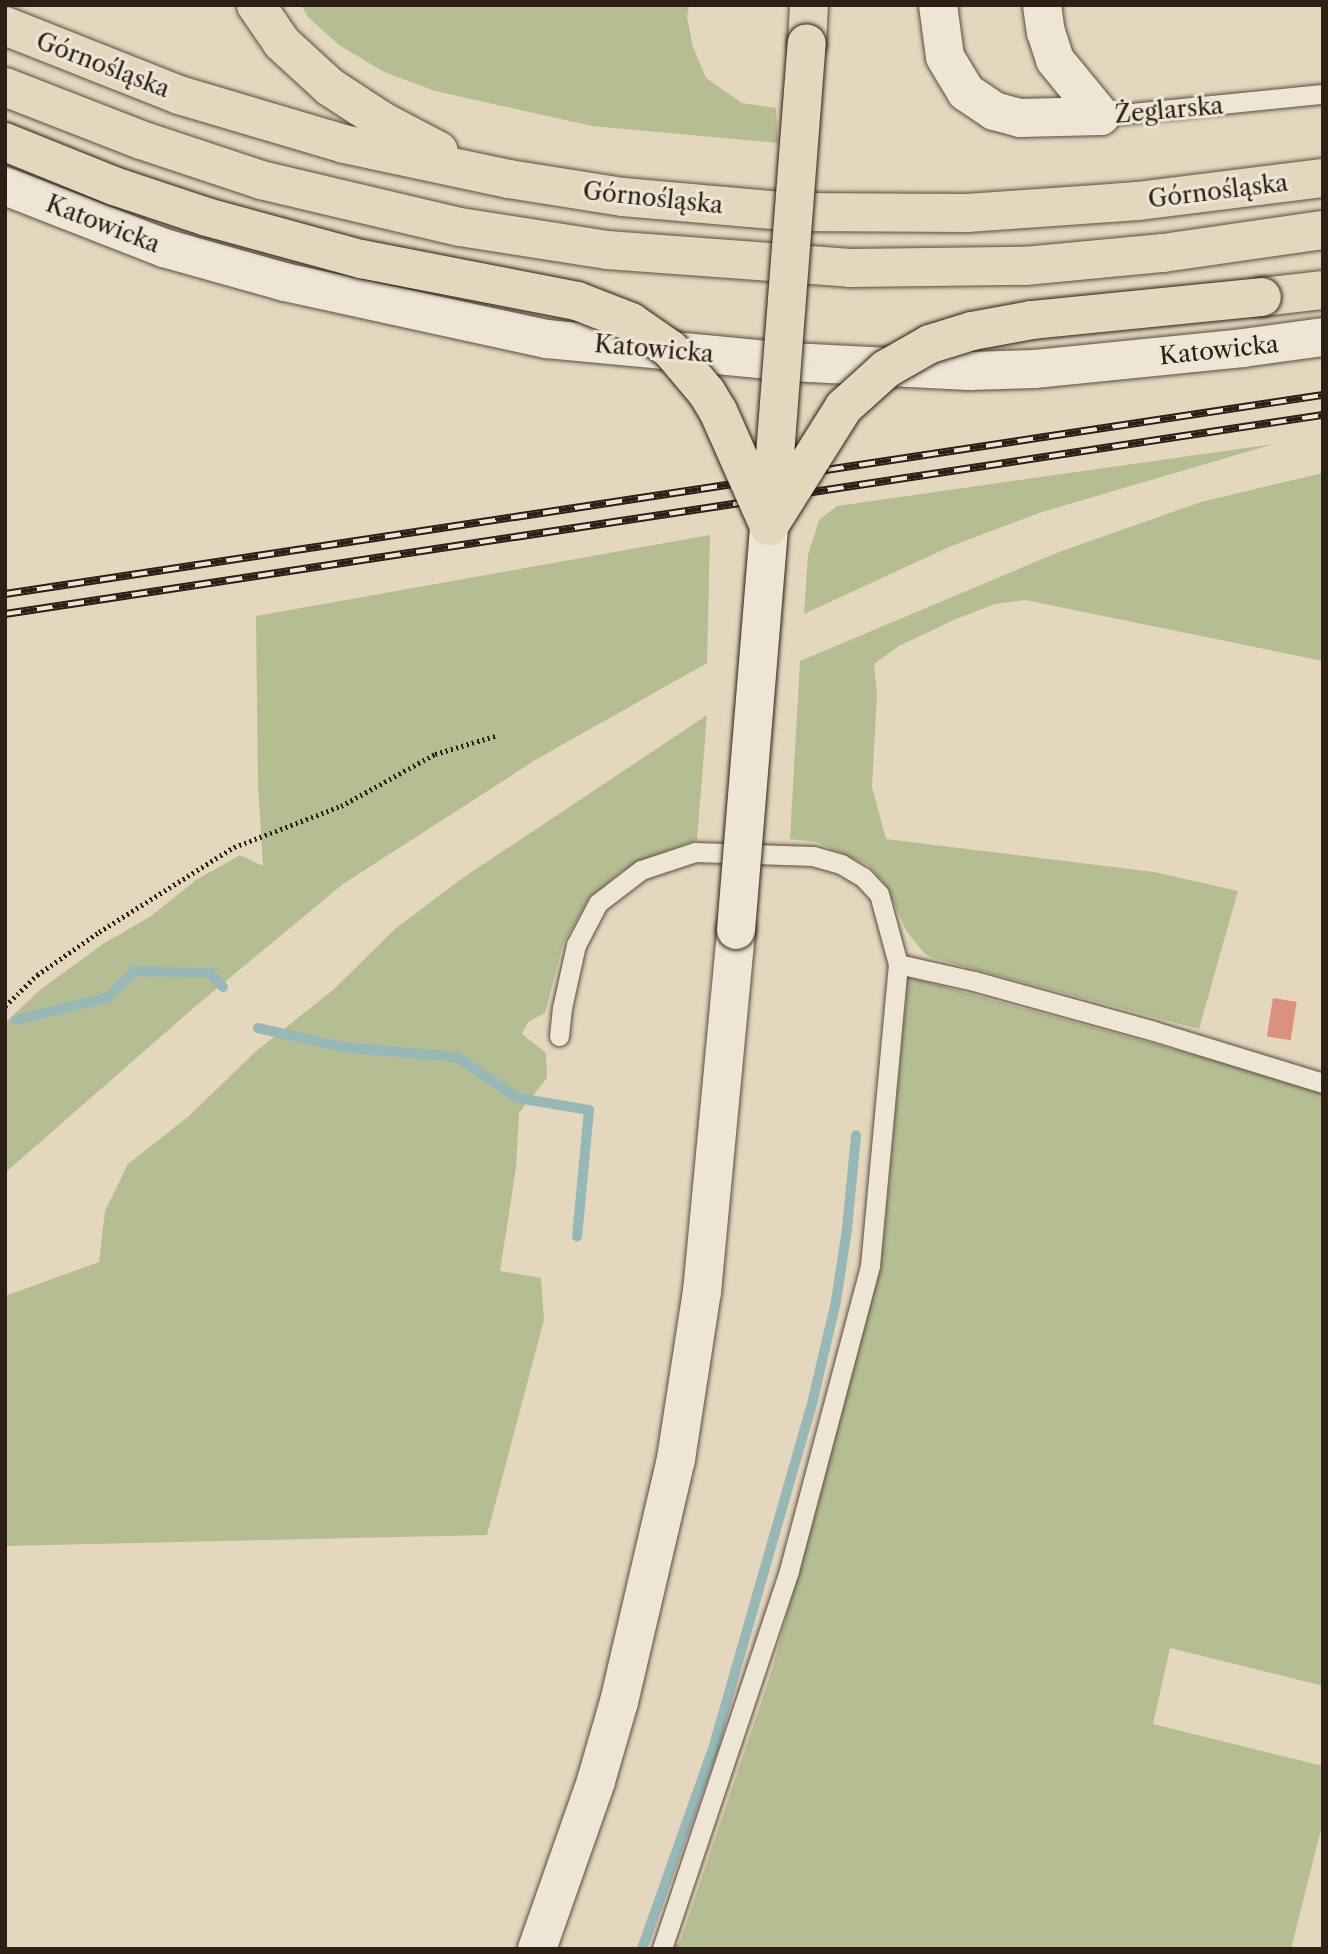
<!DOCTYPE html>
<html>
<head>
<meta charset="utf-8">
<style>
	body { margin:0 }
	#map { position:relative; width:1328px; height:1954px; overflow:hidden; background:#e5d7be; font-family:"Libre Caslon Text",serif }
	div>[style] { position:absolute }
	[style*='--x'] { left:calc(var(--x)*1px); top:calc(var(--y)*1px); width:calc(var(--w)*1px); rotate:calc(var(--a)*1deg) }
	.green>* { inset:0; background:#b4be92 }
	.stream>* { height:10px; margin:-5px; padding:0 5px; transform-origin:5px; border-radius:5px; background:#96b8b6 }
	.building>* { inset:0; background:#db917d; transform-origin:0 0 }
	.path>* { height:4.5px; margin-top:-2.25px; transform-origin:0; background:repeating-linear-gradient(90deg,#2d1e16 0 2px,transparent 0 5.5px) }
	.roads { filter:drop-shadow(0 0 2px #5b4c40) drop-shadow(0 0 2px #5b4c40) }
	.service>* { height:19px; margin:-9.5px; padding:0 9.5px; transform-origin:9.5px; border-radius:9.5px; background:#eee5d5 }
	.minor>* { height:38px; margin:-19px; padding:0 19px; transform-origin:19px; border-radius:19px; background:#eee5d5 }
	.tertiary>* { height:38px; margin:-19px; padding:0 19px; transform-origin:19px; border-radius:19px; background:#eee5d5 }
	.secondary>* { height:38px; margin:-19px; padding:0 19px; transform-origin:19px; border-radius:19px; background:#eee5d5 }
	.primary>* { height:38px; margin:-19px; padding:0 19px; transform-origin:19px; border-radius:19px; background:#e5d7be }
	.rail>* { height:8px; margin-top:-4px; transform-origin:0; background:repeating-linear-gradient(90deg,#eee5d5 0 16px,#2d1e16 0 32px); box-sizing:border-box; border-block:2px solid #2d1e16 }
	.bridges { filter:drop-shadow(0 0 2px #2d1e16) drop-shadow(0 0 2px #2d1e16) }
	.secondary-bridge>* { height:38px; margin:-19px; padding:0 19px; transform-origin:19px; border-radius:19px; background:#eee5d5 }
	.primary-bridge>* { height:38px; margin:-19px; padding:0 19px; transform-origin:19px; border-radius:19px; background:#e5d7be }
	span { translate:-50% -50%; white-space:nowrap; text-align:center; line-height:1.15; -webkit-text-stroke:6px #eee5d5; paint-order:stroke }
	.street-label { font-size:24px; color:#2d1e16 }
	.frame { position:absolute; inset:0; border:7px solid #2d1e16; pointer-events:none }
</style>
</head>
<body>
<div id="map">
	<div class="green">
		<div style="clip-path:polygon(301px 5px,689px 5px,687px 17px,693px 47px,706px 78px,742px 103px,776px 108px,778px 143px,592px 126px,435px 91px,384px 72px,339px 45px,308px 17px)"></div>
		<div style="clip-path:polygon(1274px 444px,1042px 512px,949px 547px,804px 614px,808px 555px,819px 520px,837px 506px)"></div>
		<div style="clip-path:polygon(1323px 473px,1323px 661px,1025px 600px,995px 604px,956px 619px,899px 646px,874px 664px,877px 695px,872px 787px,886px 839px,1154px 872px,1238px 891px,1199px 1029px,933px 958px,925px 954px,907px 932px,885px 884px,868px 865px,816px 842px,790px 839px,800px 661px,1059px 552px,1201px 502px)"></div>
		<div style="clip-path:polygon(710px 535px,707px 663px,537px 759px,343px 884px,197px 1005px,5px 1173px,5px 1023px,41px 989px,103px 944px,151px 916px,196px 880px,240px 855px,263px 866px,258px 785px,256px 616px)"></div>
		<div style="clip-path:polygon(707px 715px,697px 840px,644px 859px,622px 871px,589px 898px,563px 944px,545px 1013px,528px 1022px,522px 1034px,546px 1053px,547px 1078px,519px 1113px,516px 1168px,500px 1271px,541px 1278px,544px 1320px,487px 1535px,5px 1546px,5px 1296px,99px 1262px,105px 1211px,128px 1164px,189px 1116px,255px 1052px,333px 990px,395px 929px,461px 879px)"></div>
		<div style="clip-path:polygon(908px 977px,1323px 1090px,1323px 1686px,1170px 1648px,1153px 1724px,1323px 1766px,1323px 1821px,1291px 1949px,671px 1949px,680px 1942px,772px 1670px,875px 1286px,884px 1237px)"></div>
	</div>
	<div class="stream">
		<div style="--x:16;--y:1020;--w:94;--a:-13.6"></div>
		<div style="--x:107;--y:998;--w:39;--a:-44"></div>
		<div style="--x:135;--y:971;--w:75;--a:1.5"></div>
		<div style="--x:210;--y:973;--w:19;--a:47"></div>
		<div style="--x:258;--y:1028;--w:86;--a:12.7"></div>
		<div style="--x:342;--y:1047;--w:115;--a:5"></div>
		<div style="--x:457;--y:1057;--w:73;--a:33.9"></div>
		<div style="--x:518;--y:1098;--w:72;--a:9.6"></div>
		<div style="--x:589;--y:1110;--w:127;--a:95.4"></div>
		<div style="--x:642;--y:1949;--w:212;--a:-70.5"></div>
		<div style="--x:713;--y:1749;--w:355;--a:-74"></div>
		<div style="--x:811;--y:1408;--w:110;--a:-76.8"></div>
		<div style="--x:836;--y:1301;--w:73;--a:-81.3"></div>
		<div style="--x:847;--y:1229;--w:94;--a:-84.5"></div>
	</div>
	<div class="building">
		<div style="left:1273px;top:998px;width:24px;height:39px;rotate:9deg"></div>
	</div>
	<div class="path">
		<div style="--x:5;--y:1006;--w:45;--a:-44.1"></div>
		<div style="--x:37;--y:975;--w:75;--a:-34.7"></div>
		<div style="--x:99;--y:932;--w:160;--a:-32.2"></div>
		<div style="--x:234;--y:847;--w:115;--a:-21"></div>
		<div style="--x:341;--y:806;--w:107;--a:-29"></div>
		<div style="--x:435;--y:754;--w:63;--a:-16.7"></div>
	</div>
	<div class="roads">
		<div class="service">
			<div style="--x:1101;--y:116;--w:223;--a:-5.7"></div>
			<div style="--x:898;--y:964;--w:78;--a:12.6"></div>
			<div style="--x:974;--y:981;--w:187;--a:15.5"></div>
			<div style="--x:1154;--y:1031;--w:177;--a:17.1"></div>
			<div style="--x:559;--y:1036;--w:28;--a:-84"></div>
			<div style="--x:562;--y:1008;--w:65;--a:-77.5"></div>
			<div style="--x:576;--y:945;--w:47;--a:-62.4"></div>
			<div style="--x:598;--y:903;--w:54;--a:-37.5"></div>
			<div style="--x:641;--y:870;--w:57;--a:-18.4"></div>
			<div style="--x:695;--y:852;--w:118;--a:1.9"></div>
			<div style="--x:813;--y:856;--w:29;--a:16"></div>
			<div style="--x:841;--y:864;--w:26;--a:31"></div>
			<div style="--x:863;--y:877;--w:23;--a:47"></div>
			<div style="--x:879;--y:894;--w:73;--a:74.8"></div>
			<div style="--x:898;--y:964;--w:303;--a:95.3"></div>
			<div style="--x:870;--y:1266;--w:316;--a:104.9"></div>
			<div style="--x:789;--y:1571;--w:399;--a:108.6"></div>
		</div>
		<div class="minor">
			<div style="--x:938;--y:5;--w:52;--a:82.3"></div>
			<div style="--x:945;--y:57;--w:41;--a:59"></div>
			<div style="--x:966;--y:92;--w:34;--a:34"></div>
			<div style="--x:994;--y:111;--w:27;--a:15"></div>
			<div style="--x:1020;--y:118;--w:81;--a:-1.4"></div>
			<div style="--x:1042;--y:5;--w:27;--a:82"></div>
			<div style="--x:1046;--y:32;--w:29;--a:72"></div>
			<div style="--x:1055;--y:60;--w:72;--a:50.6"></div>
		</div>
		<div class="tertiary">
			<div style="--x:5;--y:186;--w:171;--a:21.3"></div>
			<div style="--x:164;--y:248;--w:126;--a:15.7"></div>
			<div style="--x:285;--y:282;--w:268;--a:12.3"></div>
			<div style="--x:547;--y:339;--w:245;--a:5.4"></div>
			<div style="--x:791;--y:362;--w:178;--a:2.9"></div>
			<div style="--x:969;--y:371;--w:65;--a:-1.8"></div>
			<div style="--x:1034;--y:369;--w:210;--a:-5.7"></div>
			<div style="--x:1243;--y:348;--w:81;--a:-7.8"></div>
		</div>
		<div class="secondary">
			<div style="--x:537;--y:1949;--w:178;--a:-70.6"></div>
			<div style="--x:596;--y:1781;--w:82;--a:-73.8"></div>
			<div style="--x:619;--y:1702;--w:250;--a:-76.8"></div>
			<div style="--x:676;--y:1459;--w:169;--a:-81.2"></div>
			<div style="--x:702;--y:1292;--w:364;--a:-84.6"></div>
		</div>
		<div class="primary">
			<div style="--x:256;--y:5;--w:46;--a:55.6"></div>
			<div style="--x:282;--y:43;--w:65;--a:42.5"></div>
			<div style="--x:330;--y:87;--w:62;--a:33.2"></div>
			<div style="--x:382;--y:121;--w:64;--a:27.8"></div>
			<div style="--x:5;--y:26;--w:187;--a:21.6"></div>
			<div style="--x:179;--y:95;--w:172;--a:16.5"></div>
			<div style="--x:344;--y:144;--w:169;--a:12"></div>
			<div style="--x:509;--y:179;--w:115;--a:9"></div>
			<div style="--x:623;--y:197;--w:173;--a:5"></div>
			<div style="--x:795;--y:212;--w:172;--a:0.3"></div>
			<div style="--x:967;--y:213;--w:171;--a:-4"></div>
			<div style="--x:1138;--y:201;--w:186;--a:-7.1"></div>
			<div style="--x:807;--y:43;--w:38;--a:-87"></div>
			<div style="--x:5;--y:87;--w:146;--a:21.3"></div>
			<div style="--x:141;--y:140;--w:126;--a:18.4"></div>
			<div style="--x:261;--y:180;--w:204;--a:13.3"></div>
			<div style="--x:460;--y:227;--w:149;--a:8.9"></div>
			<div style="--x:607;--y:250;--w:244;--a:4.2"></div>
			<div style="--x:850;--y:268;--w:175;--a:-0.7"></div>
			<div style="--x:1025;--y:266;--w:139;--a:-5.4"></div>
			<div style="--x:1163;--y:253;--w:162;--a:-8.2"></div>
			<div style="--x:1262;--y:297;--w:61;--a:-6.5"></div>
		</div>
	</div>
	<div class="rail">
		<div style="--x:5;--y:594;--w:1333;--a:-8.59"></div>
		<div style="--x:5;--y:614;--w:1333;--a:-8.59"></div>
	</div>
	<div class="bridges">
		<div class="secondary-bridge">
			<div style="--x:736;--y:930;--w:405;--a:-85.3"></div>
		</div>
		<div class="primary-bridge">
			<div style="--x:5;--y:142;--w:118;--a:22"></div>
			<div style="--x:114;--y:186;--w:98;--a:18.4"></div>
			<div style="--x:207;--y:217;--w:160;--a:15.3"></div>
			<div style="--x:361;--y:259;--w:220;--a:11"></div>
			<div style="--x:577;--y:301;--w:58;--a:21.3"></div>
			<div style="--x:631;--y:322;--w:47;--a:34.7"></div>
			<div style="--x:670;--y:349;--w:57;--a:49.9"></div>
			<div style="--x:707;--y:393;--w:21;--a:59"></div>
			<div style="--x:718;--y:411;--w:126;--a:66.1"></div>
			<div style="--x:770;--y:520;--w:478;--a:-85.6"></div>
			<div style="--x:769;--y:526;--w:141;--a:-57.8"></div>
			<div style="--x:844;--y:407;--w:57;--a:-42.1"></div>
			<div style="--x:886;--y:369;--w:51;--a:-29.6"></div>
			<div style="--x:930;--y:344;--w:44;--a:-17.2"></div>
			<div style="--x:972;--y:331;--w:61;--a:-10.4"></div>
			<div style="--x:1032;--y:320;--w:231;--a:-5.7"></div>
		</div>
	</div>
	<div class="street-label">
		<span style="left:103px;top:65px;rotate:21deg">Górnośląska</span>
		<span style="left:1169px;top:110px;rotate:-5deg">Żeglarska</span>
		<span style="left:1218px;top:191px;rotate:-7deg">Górnośląska</span>
		<span style="left:653px;top:198px;rotate:6deg">Górnośląska</span>
		<span style="left:103px;top:224px;rotate:21deg">Katowicka</span>
		<span style="left:654px;top:349px;rotate:5deg">Katowicka</span>
		<span style="left:1219px;top:350px;rotate:-6deg">Katowicka</span>
	</div>
	<div class="frame"></div>
</div>
</body>
</html>
